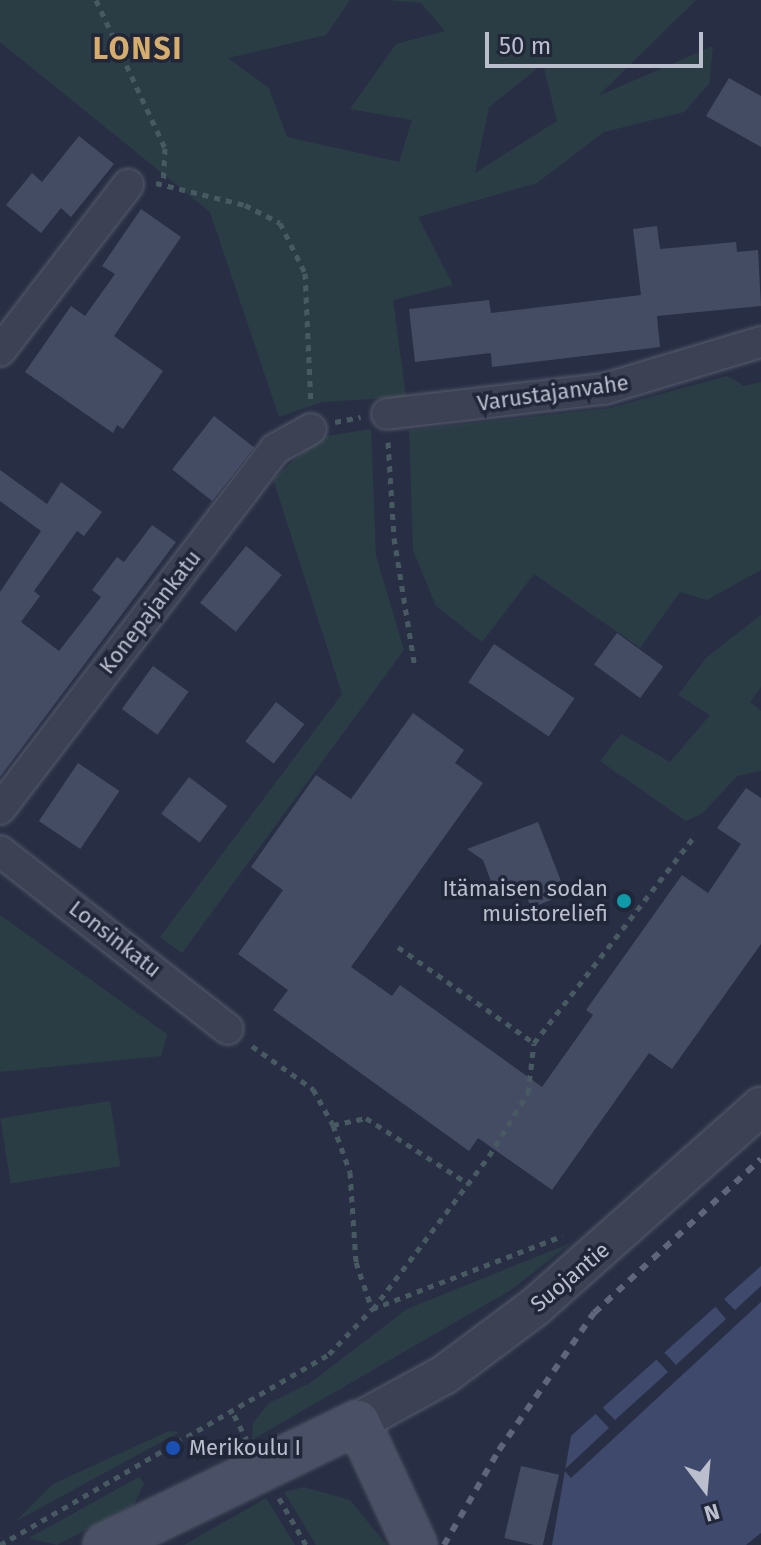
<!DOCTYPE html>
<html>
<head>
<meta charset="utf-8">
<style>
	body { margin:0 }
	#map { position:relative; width:761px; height:1545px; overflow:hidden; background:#282f44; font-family:"Fira Sans",sans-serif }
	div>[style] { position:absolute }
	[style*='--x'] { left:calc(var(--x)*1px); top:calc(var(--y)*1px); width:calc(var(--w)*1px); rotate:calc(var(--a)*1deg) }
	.green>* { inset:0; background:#2a3d45; transform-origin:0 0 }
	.water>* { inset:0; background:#3e496c }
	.pier>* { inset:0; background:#282f44 }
	.building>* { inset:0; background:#444c64; transform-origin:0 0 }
	.path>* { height:5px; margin-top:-2.5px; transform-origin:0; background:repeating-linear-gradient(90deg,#485a61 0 6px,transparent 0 12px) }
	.roads { filter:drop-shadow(0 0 2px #585c6e) drop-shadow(0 0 2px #585c6e) }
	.minor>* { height:30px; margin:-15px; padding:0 15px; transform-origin:15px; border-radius:15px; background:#3c4253 }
	.tertiary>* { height:38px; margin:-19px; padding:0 19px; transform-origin:19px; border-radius:19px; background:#3c4253 }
	.secondary>* { height:42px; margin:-21px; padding:0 21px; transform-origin:21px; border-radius:21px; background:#4a5066 }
	.rail>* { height:6px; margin-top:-3px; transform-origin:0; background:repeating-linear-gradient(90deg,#5f657a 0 8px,transparent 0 16px) }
	.dots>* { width:22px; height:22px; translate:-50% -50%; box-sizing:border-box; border:4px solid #212639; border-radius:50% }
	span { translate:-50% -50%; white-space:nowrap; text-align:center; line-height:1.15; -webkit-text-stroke:7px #212639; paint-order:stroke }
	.street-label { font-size:22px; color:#babecd }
	.poi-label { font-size:22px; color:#babecd }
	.right { translate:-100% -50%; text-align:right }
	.left { translate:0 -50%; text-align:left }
	.district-label { font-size:30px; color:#d6ad6c; font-weight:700; letter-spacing:2px }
	.north { position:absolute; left:665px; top:1449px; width:80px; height:80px; -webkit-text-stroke:6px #212639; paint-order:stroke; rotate:164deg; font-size:22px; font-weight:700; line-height:32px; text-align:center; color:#babecd }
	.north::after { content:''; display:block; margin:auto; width:28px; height:36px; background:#babecd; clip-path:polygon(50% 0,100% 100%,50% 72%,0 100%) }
	.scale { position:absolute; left:485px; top:32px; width:218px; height:36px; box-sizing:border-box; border:4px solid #babecd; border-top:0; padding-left:10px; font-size:24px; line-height:28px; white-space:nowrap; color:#babecd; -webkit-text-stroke:6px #212639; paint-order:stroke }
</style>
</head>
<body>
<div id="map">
	<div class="green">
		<div style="clip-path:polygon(evenodd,0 0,350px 0,326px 35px,228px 58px,269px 88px,287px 137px,399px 162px,412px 120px,350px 109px,396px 44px,445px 31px,421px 3px,386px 0,696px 0,598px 96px,713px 46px,709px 84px,684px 112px,604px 132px,537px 183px,418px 217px,453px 285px,393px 300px,406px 397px,322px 402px,279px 417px,210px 212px,0 42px,0 0,543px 64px,557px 121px,475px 173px,489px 107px,543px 64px)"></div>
		<div style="clip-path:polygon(727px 376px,744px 386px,761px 382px,761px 570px,707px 600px,680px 592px,640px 648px,534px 574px,482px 642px,436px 606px,413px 550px,409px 430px,610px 408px)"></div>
		<div style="clip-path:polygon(371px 429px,376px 556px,404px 650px,182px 953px,160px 937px,342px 694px,273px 479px,320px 437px)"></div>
		<div style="clip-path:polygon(761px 615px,761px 687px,750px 702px,761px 711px,761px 771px,737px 776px,703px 813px,686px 821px,600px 761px,621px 734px,670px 762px,710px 715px,678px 695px,707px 657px)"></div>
		<div style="clip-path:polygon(0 915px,167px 1034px,161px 1056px,0 1072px)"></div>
		<div style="left:110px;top:1101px;width:66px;height:111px;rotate:81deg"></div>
		<div style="clip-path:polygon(571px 1243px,511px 1290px,252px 1440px,253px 1423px,269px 1403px,310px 1383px,407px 1309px)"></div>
		<div style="clip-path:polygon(169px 1431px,180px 1432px,16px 1521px,53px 1484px)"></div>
		<div style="clip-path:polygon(139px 1477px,144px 1483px,134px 1505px,57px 1545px,29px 1538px)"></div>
		<div style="clip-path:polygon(304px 1487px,350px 1500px,387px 1545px,316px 1545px,284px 1492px)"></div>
		<div style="clip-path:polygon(266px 1498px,295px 1545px,184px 1545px)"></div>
	</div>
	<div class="water">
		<div style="clip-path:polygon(761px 1266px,761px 1533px,746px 1545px,552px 1545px,571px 1436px)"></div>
	</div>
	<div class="pier">
		<div style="clip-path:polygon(761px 1286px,761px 1302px,571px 1478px,564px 1470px,609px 1428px,593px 1411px,600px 1405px,615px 1420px,668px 1372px,654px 1357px,662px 1350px,676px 1365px,726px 1319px,713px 1304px,721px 1296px,735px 1310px)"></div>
	</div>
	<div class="building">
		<div style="clip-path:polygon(729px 78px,761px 96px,761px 147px,706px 116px)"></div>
		<div style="clip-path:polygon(79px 136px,114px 164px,71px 217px,61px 208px,41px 233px,6px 205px,32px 173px,42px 182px)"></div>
		<div style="clip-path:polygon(141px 209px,181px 237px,114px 336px,163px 371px,123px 429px,117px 425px,113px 433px,25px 372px,71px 306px,85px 316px,115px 274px,102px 266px)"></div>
		<div style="clip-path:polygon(657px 226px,660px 249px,736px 242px,737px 252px,758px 250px,761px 306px,657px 316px,660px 347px,492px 367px,491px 353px,415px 362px,409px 309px,489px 300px,491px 313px,641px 295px,633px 229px)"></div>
		<div style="left:214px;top:416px;width:51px;height:68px;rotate:38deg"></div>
		<div style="clip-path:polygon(0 470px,47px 504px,61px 482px,102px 512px,84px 536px,77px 531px,34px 591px,40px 596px,21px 622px,59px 651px,101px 597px,92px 590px,117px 557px,124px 562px,152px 525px,176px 542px,0 777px,0 592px,41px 531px,0 501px)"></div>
		<div style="left:246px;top:546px;width:46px;height:73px;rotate:39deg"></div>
		<div style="left:617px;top:633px;width:57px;height:39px;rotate:36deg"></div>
		<div style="left:494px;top:644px;width:97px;height:46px;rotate:34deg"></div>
		<div style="left:153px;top:666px;width:44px;height:53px;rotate:36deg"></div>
		<div style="left:276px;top:702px;width:36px;height:50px;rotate:38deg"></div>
		<div style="clip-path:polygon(413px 713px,464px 750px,455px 763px,483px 783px,351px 967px,392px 996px,400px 985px,542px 1087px,593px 1015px,586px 1010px,682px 875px,708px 893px,741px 844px,717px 828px,746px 788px,761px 798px,761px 944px,672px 1069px,649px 1053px,552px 1190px,478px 1138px,469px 1151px,273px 1010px,288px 990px,238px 954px,283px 890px,251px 867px,316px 775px,351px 799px)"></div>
		<div style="left:78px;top:763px;width:50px;height:70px;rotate:34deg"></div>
		<div style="left:189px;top:777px;width:48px;height:46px;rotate:37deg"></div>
		<div style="clip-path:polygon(538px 822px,566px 894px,531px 908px,523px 887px,497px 897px,483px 860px,467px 849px)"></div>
		<div style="left:521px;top:1466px;width:39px;height:74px;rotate:13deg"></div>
	</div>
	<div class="path">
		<div style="--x:96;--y:0;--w:163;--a:65"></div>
		<div style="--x:165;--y:148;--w:35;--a:93"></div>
		<div style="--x:156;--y:183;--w:92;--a:13.9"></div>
		<div style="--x:245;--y:205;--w:39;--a:27"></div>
		<div style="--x:280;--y:223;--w:56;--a:63.4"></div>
		<div style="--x:305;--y:273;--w:131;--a:87.4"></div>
		<div style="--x:335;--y:422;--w:26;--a:-11"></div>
		<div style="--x:388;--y:442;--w:96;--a:86.4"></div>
		<div style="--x:394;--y:538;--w:132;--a:80.8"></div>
		<div style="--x:398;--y:947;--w:166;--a:35.2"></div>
		<div style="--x:534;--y:1043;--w:259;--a:-52.2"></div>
		<div style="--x:252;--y:1046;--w:75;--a:35.2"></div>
		<div style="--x:313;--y:1089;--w:41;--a:60.9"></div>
		<div style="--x:333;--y:1125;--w:50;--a:70.1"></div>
		<div style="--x:350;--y:1172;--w:90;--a:86.2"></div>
		<div style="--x:356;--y:1262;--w:50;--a:71.2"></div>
		<div style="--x:333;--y:1125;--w:34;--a:-12"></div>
		<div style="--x:366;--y:1118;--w:122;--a:32.7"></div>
		<div style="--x:373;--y:1309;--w:192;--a:-52.8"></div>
		<div style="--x:489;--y:1156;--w:74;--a:-58.2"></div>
		<div style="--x:528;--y:1093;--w:50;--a:-83.2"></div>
		<div style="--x:234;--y:1415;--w:28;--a:63"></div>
		<div style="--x:279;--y:1498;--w:54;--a:60.1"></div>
		<div style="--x:0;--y:1545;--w:380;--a:-30.1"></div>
		<div style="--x:329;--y:1354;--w:62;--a:-46.3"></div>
		<div style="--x:372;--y:1309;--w:204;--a:-21"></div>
	</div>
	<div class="roads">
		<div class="minor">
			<div style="--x:0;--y:351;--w:210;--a:-52.4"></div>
			<div style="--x:387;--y:414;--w:218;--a:-6.6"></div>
			<div style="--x:604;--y:389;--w:164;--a:-16.7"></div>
			<div style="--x:0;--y:809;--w:453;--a:-52.6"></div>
			<div style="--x:275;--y:449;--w:41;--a:-29.1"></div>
			<div style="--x:0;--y:851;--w:289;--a:38"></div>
		</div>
		<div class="tertiary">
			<div style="--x:358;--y:1422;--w:98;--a:-28.7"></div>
			<div style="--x:444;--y:1375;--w:114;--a:-36.8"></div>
			<div style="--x:535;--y:1307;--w:302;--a:-41.6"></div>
		</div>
		<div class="secondary">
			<div style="--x:105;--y:1545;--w:281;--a:-25.9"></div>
			<div style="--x:358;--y:1422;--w:136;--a:65.1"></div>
		</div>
	</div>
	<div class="rail">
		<div style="--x:444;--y:1545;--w:110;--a:-59.9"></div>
		<div style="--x:499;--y:1450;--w:167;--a:-55.3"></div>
		<div style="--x:594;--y:1313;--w:227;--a:-42.7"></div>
	</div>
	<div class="dots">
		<div style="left:624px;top:901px;background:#0f9aa8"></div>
		<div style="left:173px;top:1448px;background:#1a4fb4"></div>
	</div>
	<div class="street-label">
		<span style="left:553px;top:393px;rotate:-8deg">Varustajanvahe</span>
		<span style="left:150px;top:612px;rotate:-52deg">Konepajankatu</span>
		<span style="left:115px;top:939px;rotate:38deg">Lonsinkatu</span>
		<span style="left:570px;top:1277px;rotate:-40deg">Suojantie</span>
	</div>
	<div class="poi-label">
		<span class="right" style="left:608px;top:901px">Itämaisen sodan<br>muistoreliefi</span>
		<span class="left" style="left:189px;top:1448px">Merikoulu I</span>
	</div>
	<div class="district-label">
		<span style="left:138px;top:49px">LONSI</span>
	</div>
	<div class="north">N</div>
	<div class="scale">50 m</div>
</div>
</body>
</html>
